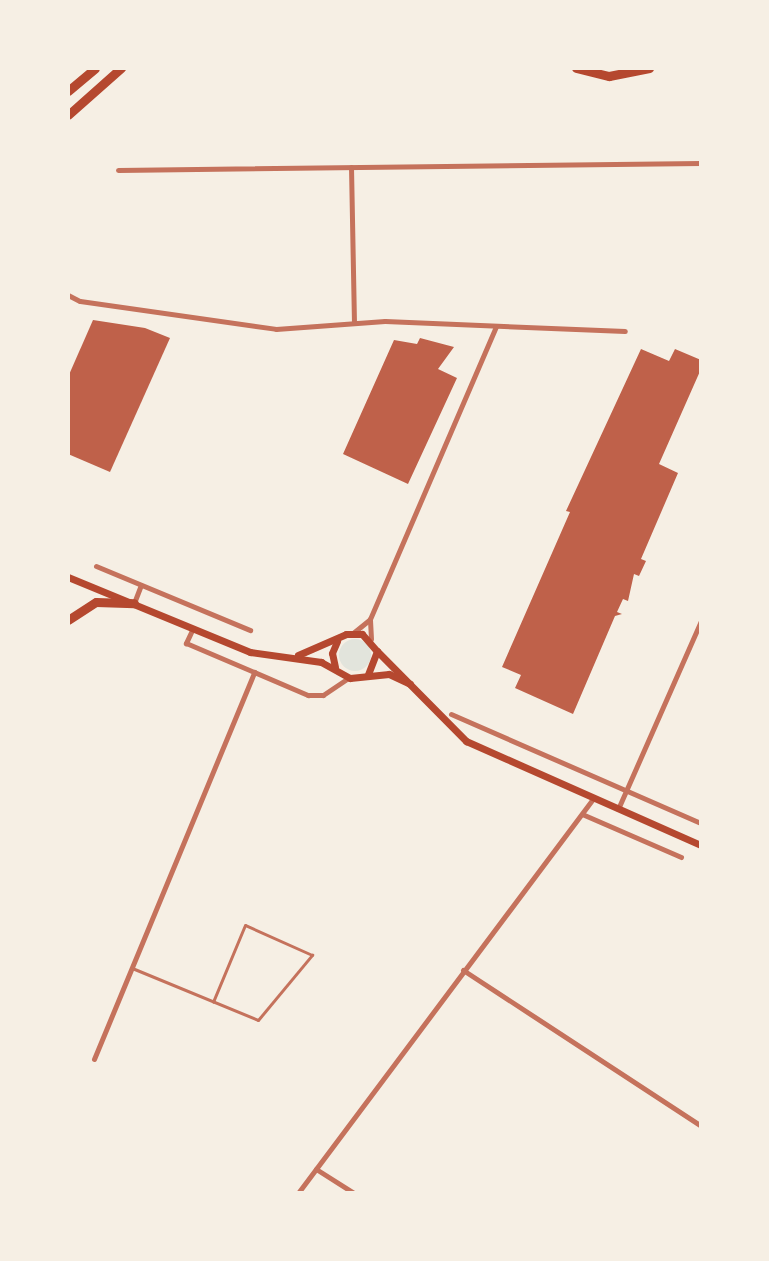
<!DOCTYPE html>
<html>
<head>
<meta charset="utf-8">
<style>
	body { margin:0 }
	#map { position:relative; width:769px; height:1261px; overflow:hidden; background:#f6efe4; font-family:Mulish,sans-serif }
	div>[style] { position:absolute }
	[style*='--x'] { left:calc(var(--x)*1px); top:calc(var(--y)*1px); width:calc(var(--w)*1px); rotate:calc(var(--a)*1deg) }
	.green>* { inset:0; background:#e2e4dc }
	.round { border-radius:50% }
	.building>* { inset:0; background:#bf614a }
	.service>* { height:3px; margin:-1.5px; padding:0 1.5px; transform-origin:1.5px; border-radius:1.5px; background:#c5725c }
	.minor>* { height:5px; margin:-2.5px; padding:0 2.5px; transform-origin:2.5px; border-radius:2.5px; background:#c5725c }
	.secondary>* { height:7px; margin:-3.5px; padding:0 3.5px; transform-origin:3.5px; border-radius:3.5px; background:#b5482f }
	.trunk>* { height:9px; margin:-4.5px; padding:0 4.5px; transform-origin:4.5px; border-radius:4.5px; background:#b5482f }
	span { translate:-50% -50%; white-space:nowrap; text-align:center; line-height:1.15; -webkit-text-stroke:6px #f6efe4; paint-order:stroke }
	.frame { position:absolute; inset:0; border:70px solid #f6efe4; pointer-events:none }
</style>
</head>
<body>
<div id="map">
	<div class="green">
		<div class="round" style="left:339px;top:639px;width:32px;height:32px"></div>
	</div>
	<div class="building">
		<div style="clip-path:polygon(93px 320px,145px 328px,170px 338px,110px 472px,68px 454px,68px 377px)"></div>
		<div style="clip-path:polygon(420px 338px,454px 347px,438px 369px,457px 378px,408px 484px,343px 454px,394px 340px,417px 344px)"></div>
		<div style="clip-path:polygon(641px 349px,669px 361px,675px 349px,701px 360px,701px 369px,659px 464px,678px 473px,641px 559px,646px 561px,639px 576px,634px 574px,628px 601px,623px 599px,617px 612px,622px 614px,615px 616px,573px 714px,515px 688px,521px 675px,502px 667px,570px 512px,566px 511px)"></div>
	</div>
	<div class="service">
		<div style="--x:132;--y:968;--w:136;--a:22.4"></div>
		<div style="--x:258;--y:1020;--w:85;--a:-50.3"></div>
		<div style="--x:312;--y:955;--w:73;--a:-155.9"></div>
		<div style="--x:245;--y:925;--w:83;--a:112.6"></div>
	</div>
	<div class="minor">
		<div style="--x:351;--y:167;--w:155;--a:88.9"></div>
		<div style="--x:118;--y:170;--w:583;--a:-0.69"></div>
		<div style="--x:68;--y:295;--w:13;--a:27"></div>
		<div style="--x:80;--y:301;--w:198;--a:8.1"></div>
		<div style="--x:276;--y:329;--w:109;--a:-4.2"></div>
		<div style="--x:385;--y:321;--w:240;--a:2.4"></div>
		<div style="--x:96;--y:566;--w:167;--a:22.6"></div>
		<div style="--x:134;--y:603;--w:19;--a:-69"></div>
		<div style="--x:193;--y:628;--w:17;--a:115"></div>
		<div style="--x:186;--y:643;--w:133;--a:23.1"></div>
		<div style="--x:308;--y:695;--w:15;--a:0"></div>
		<div style="--x:323;--y:695;--w:30;--a:-34"></div>
		<div style="--x:353;--y:633;--w:21;--a:-39"></div>
		<div style="--x:371;--y:639;--w:20;--a:-93"></div>
		<div style="--x:370;--y:619;--w:319;--a:-66.7"></div>
		<div style="--x:451;--y:714;--w:273;--a:23.6"></div>
		<div style="--x:618;--y:809;--w:206;--a:-66.2"></div>
		<div style="--x:582;--y:814;--w:108;--a:23.5"></div>
		<div style="--x:463;--y:970;--w:285;--a:33.2"></div>
		<div style="--x:94;--y:1059;--w:419;--a:-67.5"></div>
		<div style="--x:316;--y:1169;--w:45;--a:32.3"></div>
		<div style="--x:298;--y:1193;--w:494;--a:-53.2"></div>
	</div>
	<div class="secondary">
		<div style="--x:68;--y:577;--w:197;--a:22.4"></div>
		<div style="--x:250;--y:652;--w:72;--a:8"></div>
		<div style="--x:321;--y:662;--w:33;--a:29"></div>
		<div style="--x:350;--y:678;--w:39;--a:-6"></div>
		<div style="--x:389;--y:674;--w:23;--a:25"></div>
		<div style="--x:377;--y:651;--w:127;--a:45.3"></div>
		<div style="--x:466;--y:741;--w:257;--a:23.9"></div>
		<div style="--x:298;--y:655;--w:52;--a:-23.6"></div>
		<div style="--x:346;--y:634;--w:16;--a:0"></div>
		<div style="--x:362;--y:634;--w:23;--a:49"></div>
		<div style="--x:377;--y:651;--w:25;--a:111"></div>
		<div style="--x:335;--y:667;--w:14;--a:-102"></div>
		<div style="--x:332;--y:653;--w:13;--a:-67"></div>
	</div>
	<div class="trunk">
		<div style="--x:576;--y:68;--w:34;--a:14"></div>
		<div style="--x:609;--y:76;--w:41;--a:-11.3"></div>
		<div style="--x:68;--y:91;--w:35;--a:-40"></div>
		<div style="--x:68;--y:115;--w:71;--a:-41.6"></div>
		<div style="--x:68;--y:620;--w:33;--a:-33"></div>
		<div style="--x:96;--y:602;--w:38;--a:2"></div>
	</div>
	<div class="frame"></div>
</div>
</body>
</html>
